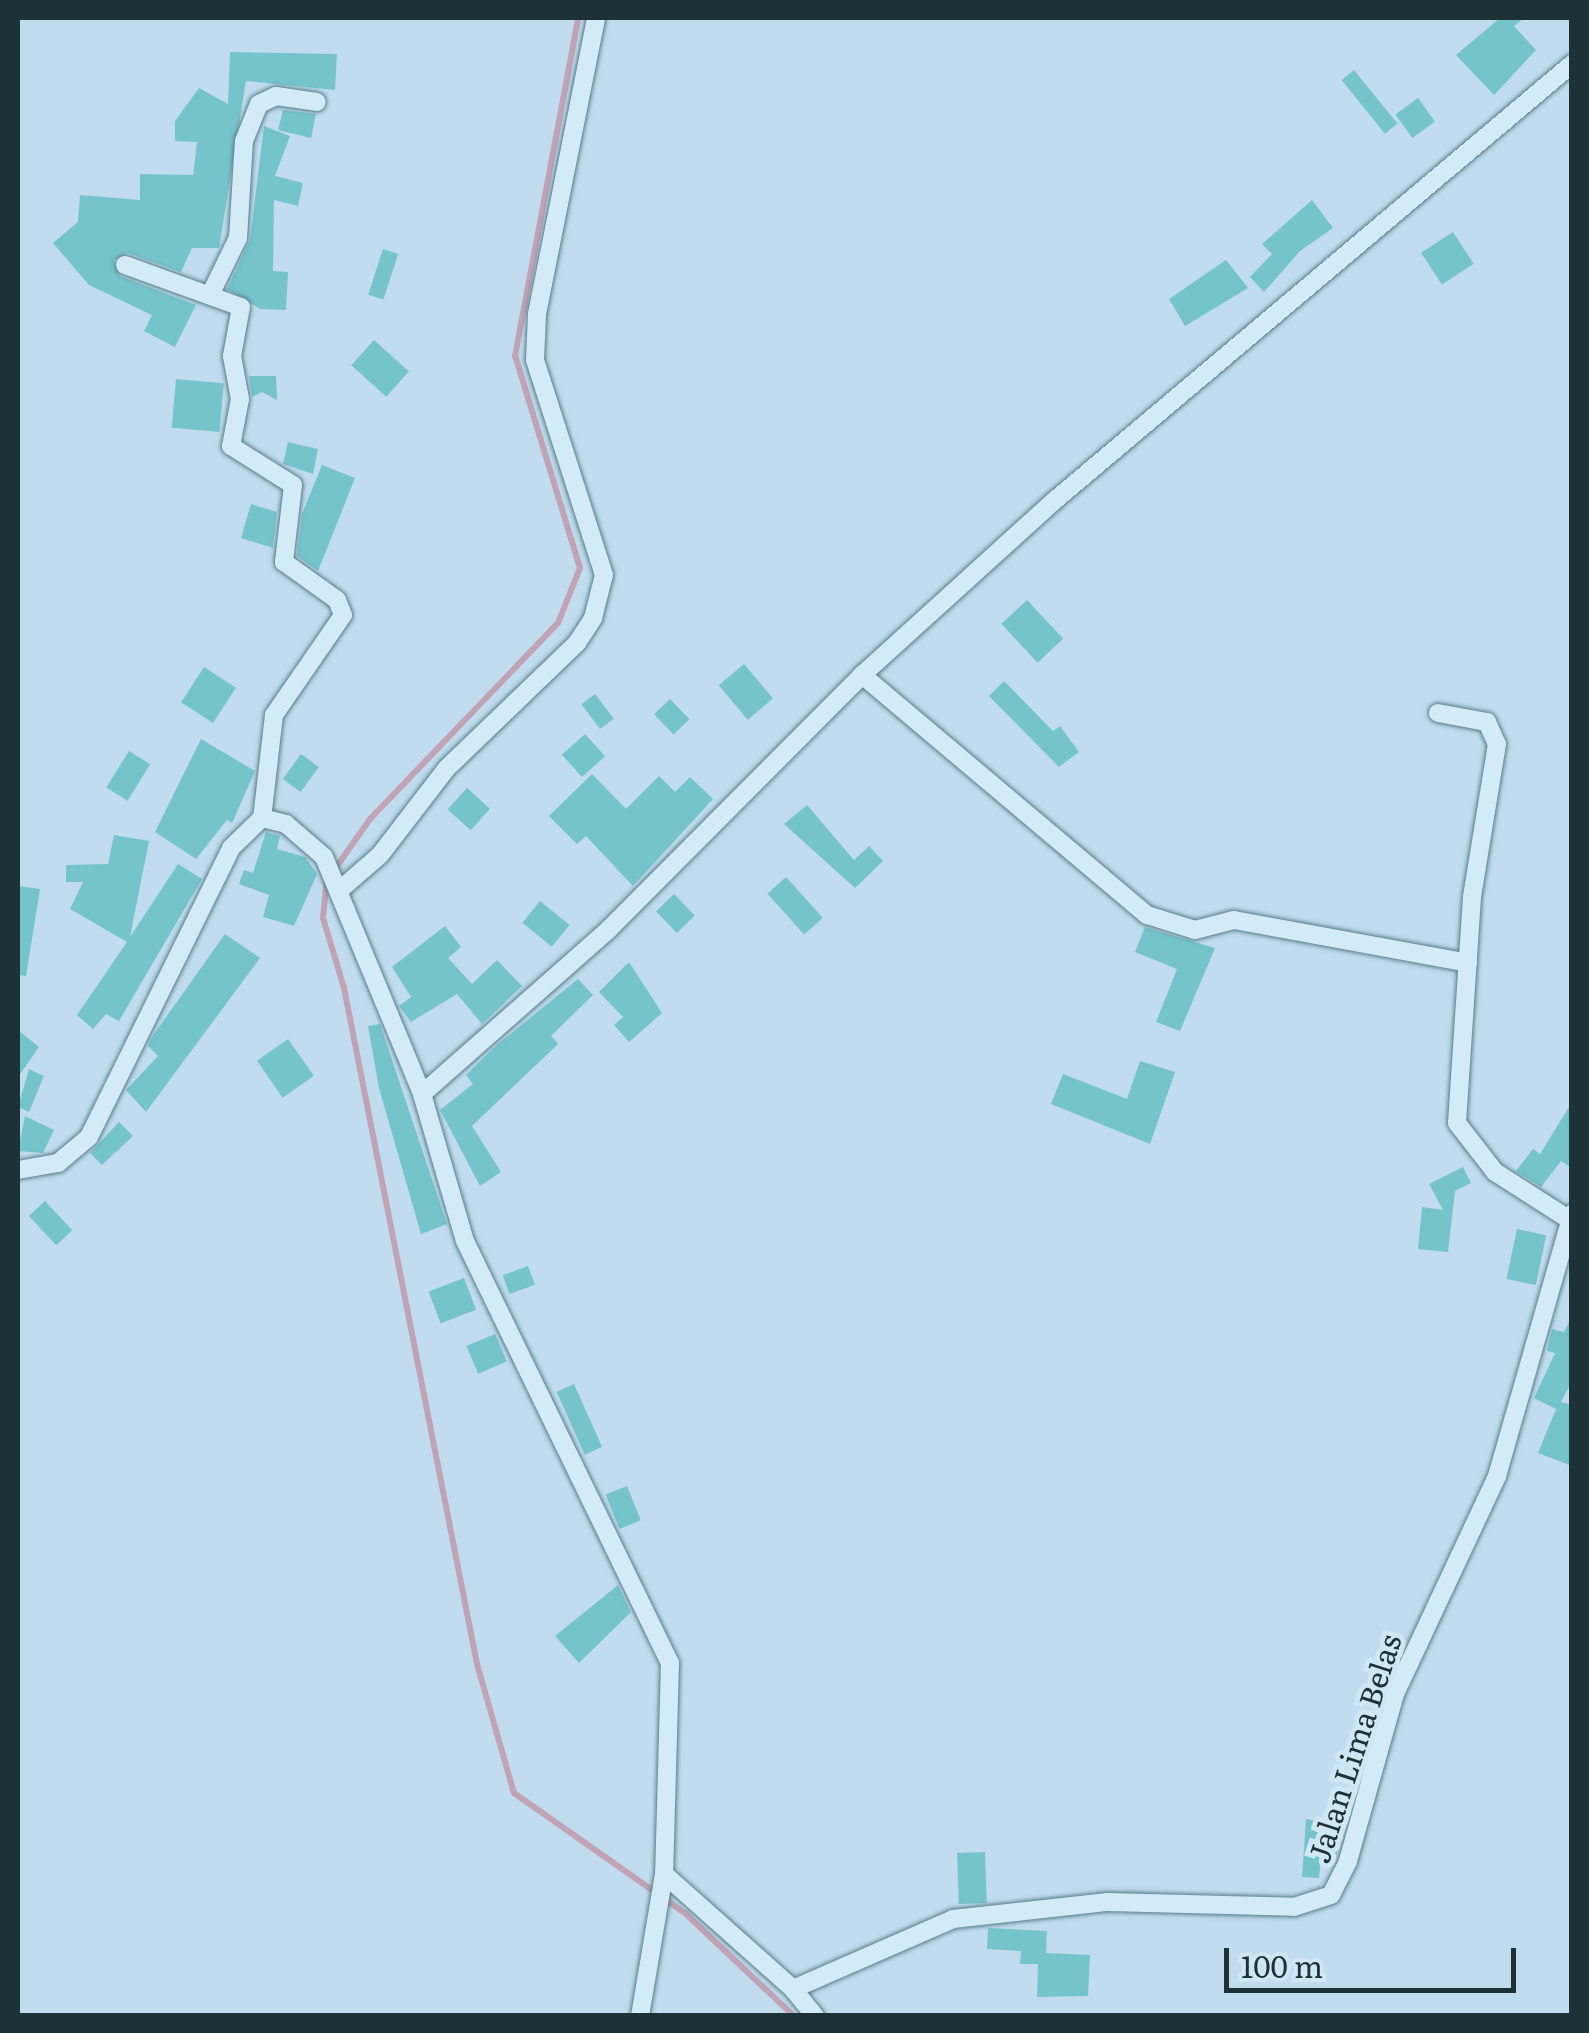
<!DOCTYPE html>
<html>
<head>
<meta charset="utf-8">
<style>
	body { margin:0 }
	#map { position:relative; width:1589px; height:2033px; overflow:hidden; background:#c0dcee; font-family:Literata,serif }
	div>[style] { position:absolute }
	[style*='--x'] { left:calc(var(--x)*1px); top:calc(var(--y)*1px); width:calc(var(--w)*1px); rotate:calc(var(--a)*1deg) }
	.stream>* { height:6px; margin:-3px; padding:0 3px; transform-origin:3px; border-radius:3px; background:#c0a3b4 }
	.building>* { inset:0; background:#75c4cc; transform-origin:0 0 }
	.roads { filter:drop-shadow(0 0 2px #587d87) drop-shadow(0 0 2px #587d87) }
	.minor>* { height:18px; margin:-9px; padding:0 9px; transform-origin:9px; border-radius:9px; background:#d3eaf9 }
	span { translate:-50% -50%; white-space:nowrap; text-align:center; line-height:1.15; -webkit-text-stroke:10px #cfe6f5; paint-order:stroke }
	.street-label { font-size:30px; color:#1c3236 }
	.frame { position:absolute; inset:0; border:20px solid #1c3236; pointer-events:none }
	.scale { position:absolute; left:1224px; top:1948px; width:292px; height:45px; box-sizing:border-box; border:5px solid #1c3236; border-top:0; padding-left:12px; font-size:30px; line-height:35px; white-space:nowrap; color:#1c3236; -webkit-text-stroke:8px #cfe6f5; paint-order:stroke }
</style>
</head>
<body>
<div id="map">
	<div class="stream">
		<div style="--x:335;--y:869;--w:61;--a:-55"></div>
		<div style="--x:370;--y:819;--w:272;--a:-46.2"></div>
		<div style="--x:558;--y:623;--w:59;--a:-68.2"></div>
		<div style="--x:580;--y:568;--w:222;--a:-107"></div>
		<div style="--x:515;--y:356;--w:344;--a:-79.4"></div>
		<div style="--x:327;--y:879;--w:39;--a:96"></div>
		<div style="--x:323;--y:918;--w:73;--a:73.3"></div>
		<div style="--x:344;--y:988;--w:689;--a:78.87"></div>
		<div style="--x:477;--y:1664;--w:134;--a:74"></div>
		<div style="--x:514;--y:1793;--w:210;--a:35.1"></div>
		<div style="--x:686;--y:1914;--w:149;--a:43.4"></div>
	</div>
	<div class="building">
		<div style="clip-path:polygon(1500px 18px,1524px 18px,1514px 26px,1536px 50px,1494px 95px,1456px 55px)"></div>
		<div style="clip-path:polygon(230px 52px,337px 54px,335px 90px,246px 81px,219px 248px,192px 248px,181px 272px,128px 253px,114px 260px,120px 276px,196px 305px,175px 347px,144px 331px,152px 315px,89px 285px,53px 243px,78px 222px,80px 195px,140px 200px,140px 174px,193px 175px,197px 142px,175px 141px,175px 121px,199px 88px,228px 104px)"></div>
		<div style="left:1354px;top:70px;width:69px;height:16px;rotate:51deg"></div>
		<div style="left:1418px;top:98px;width:29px;height:28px;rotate:54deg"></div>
		<div style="clip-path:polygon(283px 110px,316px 114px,311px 138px,278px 130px)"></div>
		<div style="clip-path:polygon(264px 126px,290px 136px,275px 176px,303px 183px,298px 206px,274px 200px,273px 271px,288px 272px,286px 310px,260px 309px,227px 289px,250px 240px)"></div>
		<div style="clip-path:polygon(1312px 200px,1333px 228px,1300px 251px,1264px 292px,1250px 277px,1272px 254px,1262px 244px)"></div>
		<div style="left:1453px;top:232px;width:38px;height:38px;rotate:57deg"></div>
		<div style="left:383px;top:249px;width:16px;height:48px;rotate:18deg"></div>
		<div style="clip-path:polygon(1226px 260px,1248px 288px,1185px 326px,1169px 299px)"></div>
		<div style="left:374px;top:340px;width:47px;height:34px;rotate:42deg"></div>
		<div style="clip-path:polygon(249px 376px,276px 376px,277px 400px,262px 392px,252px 397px)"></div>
		<div style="left:176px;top:379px;width:48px;height:49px;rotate:5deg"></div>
		<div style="clip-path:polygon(288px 442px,318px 449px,313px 474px,283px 464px)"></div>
		<div style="clip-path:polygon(322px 465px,355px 478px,318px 571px,297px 556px,302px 514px)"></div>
		<div style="clip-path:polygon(251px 504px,277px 512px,273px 548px,241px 538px)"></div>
		<div style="left:1027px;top:600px;width:53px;height:35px;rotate:47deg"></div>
		<div style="left:744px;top:664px;width:45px;height:33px;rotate:50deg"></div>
		<div style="left:204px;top:667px;width:38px;height:42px;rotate:33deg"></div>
		<div style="clip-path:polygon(1004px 681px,1053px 731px,1060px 726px,1079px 752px,1059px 767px,989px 696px)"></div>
		<div style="left:595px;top:694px;width:31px;height:17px;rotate:53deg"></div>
		<div style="left:670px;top:699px;width:28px;height:22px;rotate:46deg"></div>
		<div style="left:585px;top:734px;width:30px;height:31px;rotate:48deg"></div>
		<div style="clip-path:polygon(201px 739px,255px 771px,232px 823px,227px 820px,196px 859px,155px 832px)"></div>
		<div style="left:129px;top:751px;width:25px;height:43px;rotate:32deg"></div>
		<div style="left:301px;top:754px;width:22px;height:31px;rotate:36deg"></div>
		<div style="clip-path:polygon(592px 774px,626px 809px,659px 776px,675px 792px,690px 777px,713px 799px,633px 886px,586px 836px,577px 844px,549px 816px)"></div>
		<div style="left:467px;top:788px;width:31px;height:29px;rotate:42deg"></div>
		<div style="clip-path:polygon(807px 805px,854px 860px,869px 846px,883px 861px,855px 888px,784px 824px)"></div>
		<div style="clip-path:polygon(266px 832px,280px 836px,277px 849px,305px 857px,317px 874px,294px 926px,263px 917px,269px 895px,239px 884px,244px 870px,253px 873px)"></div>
		<div style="clip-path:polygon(114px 835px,149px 841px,130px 937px,178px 864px,202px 879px,119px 1021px,106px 1014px,93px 1029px,77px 1015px,127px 942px,70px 909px,83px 882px,66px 882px,66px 865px,108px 864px)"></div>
		<div style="left:786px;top:877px;width:55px;height:25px;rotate:48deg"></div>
		<div style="clip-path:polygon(18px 886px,40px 889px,26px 976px,18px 975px)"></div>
		<div style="left:674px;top:894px;width:30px;height:25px;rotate:46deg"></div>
		<div style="left:540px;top:901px;width:38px;height:28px;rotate:39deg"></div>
		<div style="clip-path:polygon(445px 926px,461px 947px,448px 958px,472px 984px,497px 960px,522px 986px,482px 1024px,457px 994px,411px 1022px,399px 1006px,411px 997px,392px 967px)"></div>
		<div style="clip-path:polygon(1145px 927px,1215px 948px,1180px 1031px,1156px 1022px,1177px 969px,1135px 952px)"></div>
		<div style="clip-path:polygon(225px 934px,260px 958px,146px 1112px,126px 1090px,158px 1056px,148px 1046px,152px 1037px)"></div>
		<div style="clip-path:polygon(629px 962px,662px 1013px,629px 1042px,614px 1025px,623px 1017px,599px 992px)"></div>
		<div style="clip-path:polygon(578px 979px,593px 995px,551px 1036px,558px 1044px,472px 1126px,501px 1172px,480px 1186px,440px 1110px,473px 1084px,466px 1075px,498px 1044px)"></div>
		<div style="clip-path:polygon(380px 1024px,447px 1224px,421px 1234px,379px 1088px,368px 1026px)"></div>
		<div style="clip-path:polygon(18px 1030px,39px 1047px,18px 1077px)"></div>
		<div style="left:288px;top:1039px;width:45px;height:38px;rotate:55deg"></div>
		<div style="clip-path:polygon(1140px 1061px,1175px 1072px,1150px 1144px,1051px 1104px,1063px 1074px,1127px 1099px)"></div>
		<div style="clip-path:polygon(29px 1069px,44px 1076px,29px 1112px,18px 1107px)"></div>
		<div style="clip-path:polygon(1572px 1102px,1572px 1168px,1561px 1161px,1541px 1187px,1516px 1171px,1533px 1149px,1540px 1154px)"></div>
		<div style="clip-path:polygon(25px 1116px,54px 1130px,43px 1153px,18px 1151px)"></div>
		<div style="clip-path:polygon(119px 1122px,133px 1136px,102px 1165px,90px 1153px)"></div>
		<div style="clip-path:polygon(1463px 1167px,1471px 1183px,1455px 1191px,1448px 1252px,1418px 1249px,1422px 1207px,1443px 1210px,1429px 1184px)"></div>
		<div style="left:45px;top:1201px;width:40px;height:22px;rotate:47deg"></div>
		<div style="left:1517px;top:1229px;width:30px;height:51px;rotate:12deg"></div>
		<div style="left:528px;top:1266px;width:20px;height:27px;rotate:70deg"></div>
		<div style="left:464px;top:1278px;width:34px;height:38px;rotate:69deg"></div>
		<div style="clip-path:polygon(1572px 1316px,1572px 1381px,1561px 1402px,1572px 1405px,1572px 1466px,1538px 1453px,1556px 1409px,1534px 1398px,1555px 1353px,1547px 1351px,1552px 1329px,1564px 1332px)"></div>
		<div style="left:495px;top:1334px;width:30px;height:31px;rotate:67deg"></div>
		<div style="left:574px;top:1384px;width:69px;height:19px;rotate:66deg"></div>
		<div style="left:627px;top:1486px;width:37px;height:23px;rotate:68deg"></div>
		<div style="clip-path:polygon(618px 1585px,631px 1612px,579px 1663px,555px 1636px)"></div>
		<div style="clip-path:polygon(1306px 1819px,1344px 1827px,1336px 1856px,1321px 1856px,1319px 1878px,1302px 1877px)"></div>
		<div style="left:985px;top:1852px;width:51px;height:28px;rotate:88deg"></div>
		<div style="clip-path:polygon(988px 1928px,1047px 1931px,1046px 1953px,1090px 1955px,1088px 1996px,1037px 1997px,1038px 1964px,1020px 1964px,1021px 1951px,987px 1949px)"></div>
	</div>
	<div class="roads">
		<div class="minor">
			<div style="--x:125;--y:265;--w:123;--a:19.9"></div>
			<div style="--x:241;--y:307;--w:50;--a:100.4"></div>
			<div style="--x:232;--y:356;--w:44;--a:79.5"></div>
			<div style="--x:240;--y:399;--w:48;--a:100.8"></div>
			<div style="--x:231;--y:446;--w:73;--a:32.2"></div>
			<div style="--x:293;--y:485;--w:78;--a:96.7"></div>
			<div style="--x:284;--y:562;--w:65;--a:35.6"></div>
			<div style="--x:337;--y:600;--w:16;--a:68"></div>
			<div style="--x:343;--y:615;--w:121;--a:124.6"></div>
			<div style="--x:274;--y:715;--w:104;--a:96.6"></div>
			<div style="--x:211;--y:293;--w:61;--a:-63.9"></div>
			<div style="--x:238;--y:238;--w:97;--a:-86.5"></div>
			<div style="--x:244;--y:141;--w:40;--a:-68"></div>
			<div style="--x:259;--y:104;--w:19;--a:-25"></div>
			<div style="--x:276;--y:96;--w:41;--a:8.3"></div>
			<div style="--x:862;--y:675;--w:373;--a:40.1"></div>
			<div style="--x:1147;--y:915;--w:50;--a:17.4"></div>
			<div style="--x:1195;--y:930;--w:40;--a:-14.4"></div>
			<div style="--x:1234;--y:920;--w:238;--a:10.4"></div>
			<div style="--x:1438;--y:713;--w:50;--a:10.4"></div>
			<div style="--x:1487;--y:722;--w:24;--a:66"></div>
			<div style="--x:1497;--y:744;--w:155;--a:99.3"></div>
			<div style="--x:1472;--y:897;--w:226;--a:93.8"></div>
			<div style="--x:1457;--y:1123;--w:62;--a:52.2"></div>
			<div style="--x:1495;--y:1172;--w:89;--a:32.6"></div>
			<div style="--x:342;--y:888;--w:50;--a:-41"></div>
			<div style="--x:380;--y:855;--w:110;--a:-52.4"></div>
			<div style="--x:447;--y:768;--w:180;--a:-43.9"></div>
			<div style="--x:577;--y:643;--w:30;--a:-57"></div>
			<div style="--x:593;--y:618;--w:44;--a:-75.7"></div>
			<div style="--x:604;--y:575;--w:226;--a:-107.8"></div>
			<div style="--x:535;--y:360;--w:46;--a:-87.5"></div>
			<div style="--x:537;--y:314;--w:302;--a:-78.7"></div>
			<div style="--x:422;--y:1094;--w:249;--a:-41.4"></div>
			<div style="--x:609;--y:929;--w:359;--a:-45.1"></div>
			<div style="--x:862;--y:675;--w:259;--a:-42.2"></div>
			<div style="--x:1054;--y:501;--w:678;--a:-40.15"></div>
			<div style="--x:18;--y:1170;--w:41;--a:-9.9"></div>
			<div style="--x:58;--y:1163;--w:40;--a:-40"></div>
			<div style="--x:89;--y:1137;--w:322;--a:-63.8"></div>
			<div style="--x:231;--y:848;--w:43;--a:-44.1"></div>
			<div style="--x:262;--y:818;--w:25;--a:14"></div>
			<div style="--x:286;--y:824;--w:50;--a:41"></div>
			<div style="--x:324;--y:857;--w:256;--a:67.5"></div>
			<div style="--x:422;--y:1094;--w:153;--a:73.7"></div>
			<div style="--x:465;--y:1241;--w:469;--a:64.1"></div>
			<div style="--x:670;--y:1663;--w:211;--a:91.6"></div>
			<div style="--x:664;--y:1874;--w:144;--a:99.6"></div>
			<div style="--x:664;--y:1874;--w:173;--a:41.7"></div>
			<div style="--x:793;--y:1989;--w:175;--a:-23.6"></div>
			<div style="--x:953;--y:1919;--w:156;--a:-6.3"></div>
			<div style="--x:1108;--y:1902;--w:186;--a:1.5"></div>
			<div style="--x:1294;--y:1907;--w:39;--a:-18"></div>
			<div style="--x:1331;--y:1895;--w:38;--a:-63"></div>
			<div style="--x:1348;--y:1861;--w:173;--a:-74.3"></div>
			<div style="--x:1395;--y:1694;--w:241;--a:-64.9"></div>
			<div style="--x:1497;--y:1476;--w:273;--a:-74"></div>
			<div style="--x:793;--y:1989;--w:35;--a:51"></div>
		</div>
	</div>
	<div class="street-label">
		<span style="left:1353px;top:1748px;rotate:-72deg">Jalan Lima Belas</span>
	</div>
	<div class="frame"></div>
	<div class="scale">100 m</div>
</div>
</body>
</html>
